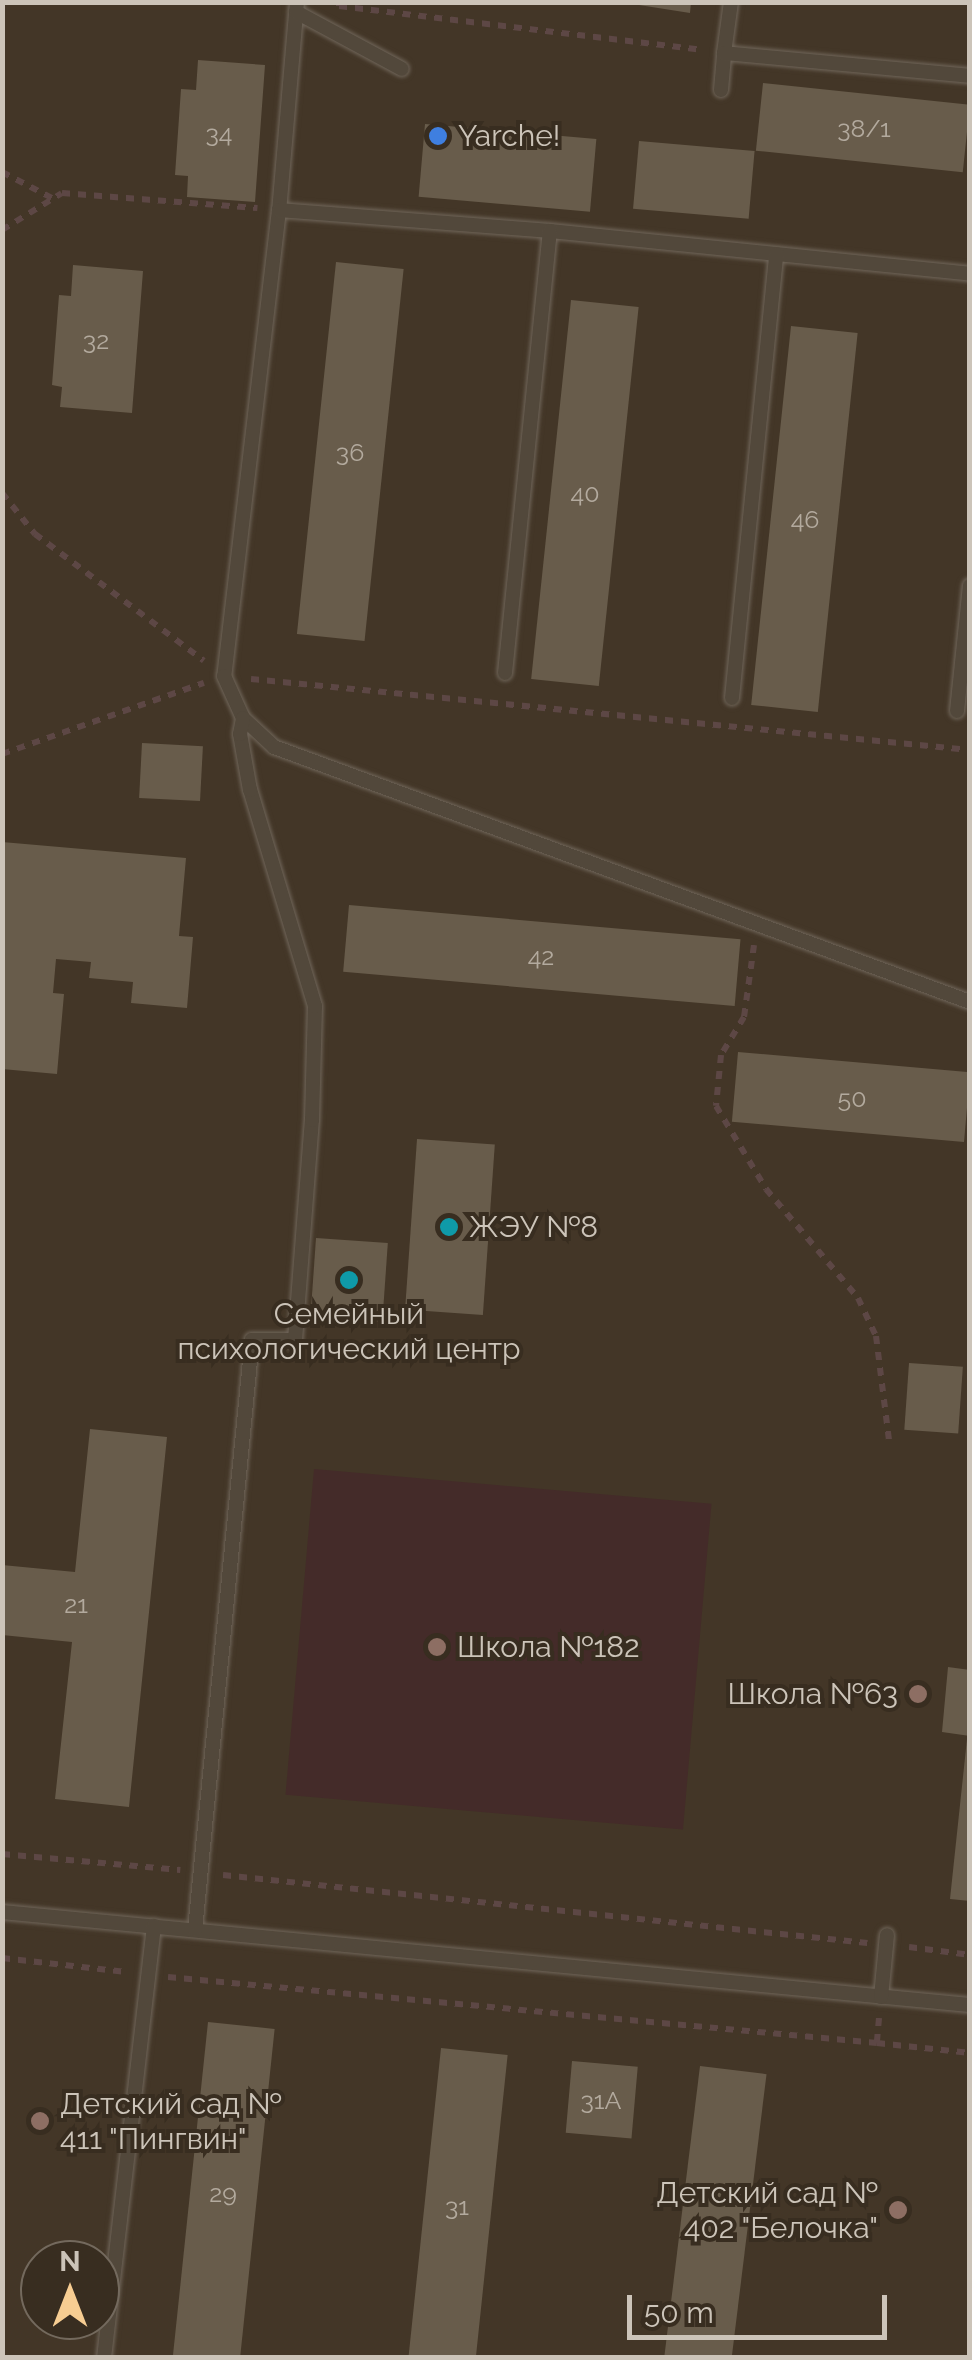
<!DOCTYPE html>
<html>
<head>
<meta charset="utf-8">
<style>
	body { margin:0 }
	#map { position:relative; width:972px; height:2360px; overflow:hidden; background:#433627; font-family:Raleway,sans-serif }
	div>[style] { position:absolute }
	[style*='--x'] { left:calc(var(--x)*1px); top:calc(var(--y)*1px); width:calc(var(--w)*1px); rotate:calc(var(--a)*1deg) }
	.green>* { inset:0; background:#442b29; transform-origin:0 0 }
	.building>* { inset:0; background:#685c4b; transform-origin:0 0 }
	.path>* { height:6px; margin-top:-3px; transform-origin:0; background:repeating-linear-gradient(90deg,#5d4745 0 8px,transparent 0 16px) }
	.roads { filter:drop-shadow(0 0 2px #70665a) drop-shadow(0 0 2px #70665a) }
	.lane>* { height:14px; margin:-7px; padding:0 7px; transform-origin:7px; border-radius:7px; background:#52483b }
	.dots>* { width:28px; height:28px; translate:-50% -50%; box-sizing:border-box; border:5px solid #382d20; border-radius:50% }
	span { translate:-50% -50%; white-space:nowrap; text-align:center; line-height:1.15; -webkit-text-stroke:8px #382d20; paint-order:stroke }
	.number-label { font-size:25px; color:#b3aa9e }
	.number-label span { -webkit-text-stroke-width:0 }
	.poi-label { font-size:30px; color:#ccc4b9 }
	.left { translate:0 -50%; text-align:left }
	.right { translate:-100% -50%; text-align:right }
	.frame { position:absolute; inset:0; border:5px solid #ccc4b9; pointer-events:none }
	.north { position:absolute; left:20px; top:2240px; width:100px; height:100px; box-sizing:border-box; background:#382d20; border:2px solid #73695d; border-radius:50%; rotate:0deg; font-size:28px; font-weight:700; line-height:40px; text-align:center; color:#ccc4b9 }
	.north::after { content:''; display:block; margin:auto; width:35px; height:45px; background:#f7cd92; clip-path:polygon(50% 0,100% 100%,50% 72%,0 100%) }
	.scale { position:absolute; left:627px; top:2295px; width:260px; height:45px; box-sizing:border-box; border:5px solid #ccc4b9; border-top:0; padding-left:12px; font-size:30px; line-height:35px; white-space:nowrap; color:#ccc4b9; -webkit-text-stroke:8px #382d20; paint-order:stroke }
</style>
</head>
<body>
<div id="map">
	<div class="green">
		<div style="left:314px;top:1469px;width:399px;height:327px;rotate:5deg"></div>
	</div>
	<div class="building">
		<div style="clip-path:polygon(620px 2px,691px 2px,690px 13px)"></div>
		<div style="clip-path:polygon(198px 60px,265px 65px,255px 202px,187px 197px,188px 176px,175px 175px,181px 89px,196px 90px)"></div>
		<div style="left:763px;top:83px;width:208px;height:68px;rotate:6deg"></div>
		<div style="left:425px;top:124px;width:172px;height:73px;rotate:5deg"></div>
		<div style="left:639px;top:141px;width:116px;height:68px;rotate:5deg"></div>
		<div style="left:336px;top:262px;width:68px;height:374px;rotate:6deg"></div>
		<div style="clip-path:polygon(73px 265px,143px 271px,132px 413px,60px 407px,62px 387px,52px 385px,59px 295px,71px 296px)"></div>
		<div style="left:571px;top:300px;width:68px;height:381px;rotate:6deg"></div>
		<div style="left:791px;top:326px;width:67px;height:381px;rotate:6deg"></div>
		<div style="left:142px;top:743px;width:61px;height:55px;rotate:3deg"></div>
		<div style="clip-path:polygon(2px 842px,186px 858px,179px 936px,193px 937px,187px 1008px,131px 1003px,133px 982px,89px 978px,91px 962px,56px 959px,53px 993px,64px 994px,57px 1074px,2px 1069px)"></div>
		<div style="left:349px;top:905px;width:393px;height:67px;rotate:5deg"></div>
		<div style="left:738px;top:1052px;width:233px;height:70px;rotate:5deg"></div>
		<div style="left:417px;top:1139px;width:78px;height:171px;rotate:4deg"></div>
		<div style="left:316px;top:1238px;width:72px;height:79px;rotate:4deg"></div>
		<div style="left:909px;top:1363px;width:54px;height:67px;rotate:4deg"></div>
		<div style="clip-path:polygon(90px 1429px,167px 1437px,129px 1807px,55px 1799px,72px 1642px,2px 1635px,2px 1565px,75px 1572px)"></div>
		<div style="clip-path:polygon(948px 1667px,970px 1670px,970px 1736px,942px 1732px)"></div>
		<div style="clip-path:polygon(967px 1739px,970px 1739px,970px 1901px,950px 1899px)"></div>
		<div style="left:208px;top:2022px;width:67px;height:338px;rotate:6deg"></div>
		<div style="left:441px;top:2048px;width:67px;height:312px;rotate:6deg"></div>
		<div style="left:572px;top:2061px;width:66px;height:72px;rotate:5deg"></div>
		<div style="left:700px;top:2066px;width:67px;height:294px;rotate:7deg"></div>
	</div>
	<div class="path">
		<div style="--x:339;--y:2;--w:4;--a:90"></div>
		<div style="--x:339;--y:6;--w:365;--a:6.9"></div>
		<div style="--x:2;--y:172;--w:56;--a:27.5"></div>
		<div style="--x:2;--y:230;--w:70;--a:-31.7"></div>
		<div style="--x:62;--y:193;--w:196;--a:4.4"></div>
		<div style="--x:2;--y:493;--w:53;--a:51.2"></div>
		<div style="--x:35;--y:534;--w:211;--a:36.9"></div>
		<div style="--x:251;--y:679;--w:722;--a:5.64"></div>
		<div style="--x:2;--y:754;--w:214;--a:-19.4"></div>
		<div style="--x:754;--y:945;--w:73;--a:97.9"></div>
		<div style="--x:744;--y:1017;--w:44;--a:121.2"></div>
		<div style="--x:721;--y:1055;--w:51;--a:95.6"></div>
		<div style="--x:716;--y:1106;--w:97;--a:58.9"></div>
		<div style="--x:766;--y:1189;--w:143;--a:49.8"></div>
		<div style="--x:858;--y:1298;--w:42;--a:64.7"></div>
		<div style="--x:876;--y:1336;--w:106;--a:82.9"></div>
		<div style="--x:2;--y:1854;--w:179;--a:5.1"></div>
		<div style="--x:223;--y:1875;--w:648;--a:6.03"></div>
		<div style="--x:909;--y:1947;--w:62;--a:7.5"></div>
		<div style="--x:2;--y:1958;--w:125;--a:6.4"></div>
		<div style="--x:168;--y:1977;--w:712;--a:5.32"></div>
		<div style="--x:879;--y:2018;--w:25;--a:95"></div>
		<div style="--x:877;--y:2043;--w:94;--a:6.1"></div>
	</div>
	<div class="roads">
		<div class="lane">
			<div style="--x:297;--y:2;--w:209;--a:94.9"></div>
			<div style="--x:279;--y:210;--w:469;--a:96.7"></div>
			<div style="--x:224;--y:676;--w:46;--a:65.7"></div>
			<div style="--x:243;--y:718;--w:42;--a:43.1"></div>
			<div style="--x:274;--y:747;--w:741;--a:20.12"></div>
			<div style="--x:296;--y:12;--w:120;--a:28.3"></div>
			<div style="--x:724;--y:53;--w:51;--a:-82.2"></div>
			<div style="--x:721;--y:90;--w:37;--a:-85"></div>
			<div style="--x:724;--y:53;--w:247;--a:5.3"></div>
			<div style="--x:279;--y:210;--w:272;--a:4.4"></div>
			<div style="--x:550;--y:231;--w:422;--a:5.8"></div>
			<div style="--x:505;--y:673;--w:444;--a:-84.2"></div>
			<div style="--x:732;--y:698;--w:446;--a:-84.3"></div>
			<div style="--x:957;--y:711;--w:126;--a:-84.1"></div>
			<div style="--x:2;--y:1912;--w:972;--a:5.49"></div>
			<div style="--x:195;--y:1930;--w:593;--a:-84.48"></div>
			<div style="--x:252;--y:1340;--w:43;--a:0"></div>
			<div style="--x:295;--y:1340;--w:221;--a:-85.6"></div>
			<div style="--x:312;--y:1120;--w:114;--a:-88.5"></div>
			<div style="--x:315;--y:1006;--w:226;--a:-106.7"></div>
			<div style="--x:250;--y:790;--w:57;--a:-100.1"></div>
			<div style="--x:240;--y:734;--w:16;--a:-79"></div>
			<div style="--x:881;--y:1997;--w:62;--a:-84.5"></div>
			<div style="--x:104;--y:2358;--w:435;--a:-83.4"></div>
		</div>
	</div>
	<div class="dots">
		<div style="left:438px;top:136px;background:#3f7fe0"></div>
		<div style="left:449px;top:1227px;background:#0f9aa8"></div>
		<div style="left:349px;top:1280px;background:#0f9aa8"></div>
		<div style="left:437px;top:1647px;background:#8d6e63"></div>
		<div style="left:918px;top:1694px;background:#8d6e63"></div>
		<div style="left:40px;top:2121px;background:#8d6e63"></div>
		<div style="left:898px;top:2210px;background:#8d6e63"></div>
	</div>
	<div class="number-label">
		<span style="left:864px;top:128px">38/1</span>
		<span style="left:219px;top:133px">34</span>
		<span style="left:96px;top:340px">32</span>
		<span style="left:350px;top:452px">36</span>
		<span style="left:585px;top:493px">40</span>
		<span style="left:805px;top:519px">46</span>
		<span style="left:541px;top:956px">42</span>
		<span style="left:852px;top:1098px">50</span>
		<span style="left:76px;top:1604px">21</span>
		<span style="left:601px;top:2100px">31А</span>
		<span style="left:223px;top:2193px">29</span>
		<span style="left:457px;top:2206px">31</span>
	</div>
	<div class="poi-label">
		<span class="left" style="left:458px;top:136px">Yarche!</span>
		<span class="left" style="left:469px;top:1227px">ЖЭУ №8</span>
		<span style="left:349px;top:1331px">Семейный<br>психологический центр</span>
		<span class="left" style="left:457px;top:1647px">Школа №182</span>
		<span class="right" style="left:898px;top:1694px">Школа №63</span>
		<span class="left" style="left:60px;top:2121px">Детский сад №<br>411 "Пингвин"</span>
		<span class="right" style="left:878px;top:2210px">Детский сад №<br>402 "Белочка"</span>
	</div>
	<div class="frame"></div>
	<div class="north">N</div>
	<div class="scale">50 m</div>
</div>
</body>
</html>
